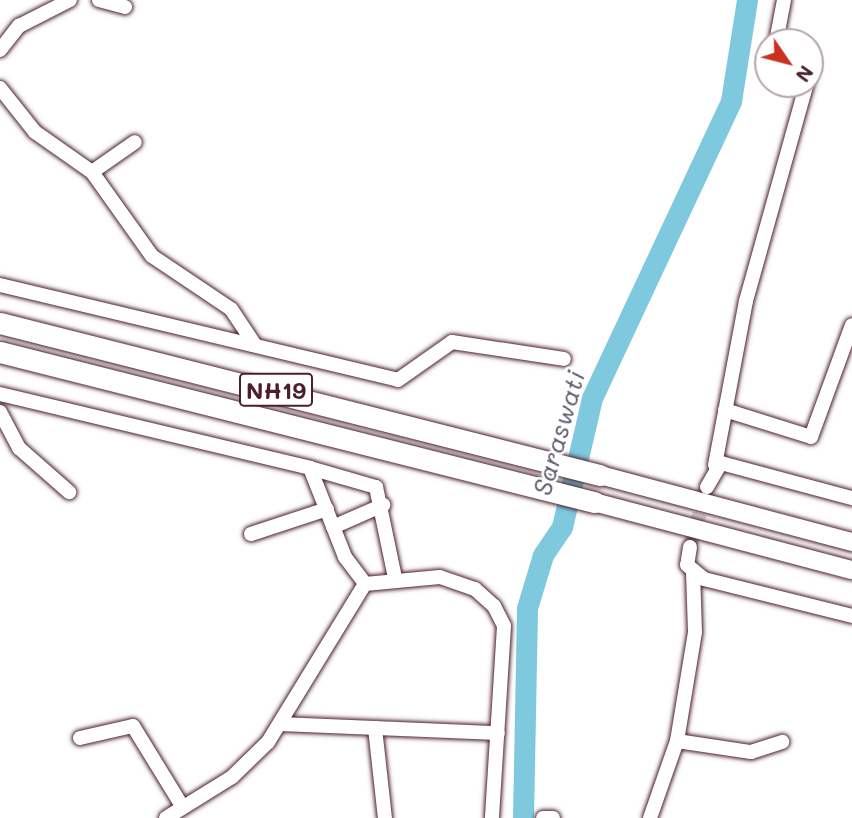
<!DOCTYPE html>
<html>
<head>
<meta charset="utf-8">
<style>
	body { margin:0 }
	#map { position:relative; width:852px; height:818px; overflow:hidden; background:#fff; font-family:Mali,sans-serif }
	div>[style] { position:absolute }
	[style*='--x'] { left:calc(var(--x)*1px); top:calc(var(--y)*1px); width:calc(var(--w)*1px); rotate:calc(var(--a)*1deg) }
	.river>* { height:21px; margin:-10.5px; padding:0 10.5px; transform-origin:10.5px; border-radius:10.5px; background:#7fc9df }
	.minor-tunnel>* { height:14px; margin-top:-7px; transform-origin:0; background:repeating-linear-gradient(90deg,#dbd2d5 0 14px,transparent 0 21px) }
	.roads { filter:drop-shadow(0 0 2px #4a1f2b) drop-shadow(0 0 2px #4a1f2b) }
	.minor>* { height:14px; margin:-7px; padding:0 7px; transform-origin:7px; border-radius:7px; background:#fff }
	.major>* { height:18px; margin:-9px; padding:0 9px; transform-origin:9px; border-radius:9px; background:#fff }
	.highway>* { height:21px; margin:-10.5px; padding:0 10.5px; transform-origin:10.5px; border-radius:10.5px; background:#fff }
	span { translate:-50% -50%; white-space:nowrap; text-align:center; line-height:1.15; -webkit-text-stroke:5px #fff; paint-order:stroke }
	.shield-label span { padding:2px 5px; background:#fff; border:2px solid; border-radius:5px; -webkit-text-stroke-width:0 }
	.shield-label { font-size:23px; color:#4a1f2b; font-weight:700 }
	.water-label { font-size:26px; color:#5d5a6a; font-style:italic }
	.north { position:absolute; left:754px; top:28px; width:70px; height:70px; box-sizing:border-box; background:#fff; border:2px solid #b7a5aa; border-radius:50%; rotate:125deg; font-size:19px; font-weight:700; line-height:28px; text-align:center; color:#4a1f2b }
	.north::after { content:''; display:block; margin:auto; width:24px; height:32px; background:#c8321e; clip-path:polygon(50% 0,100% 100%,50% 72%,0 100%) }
</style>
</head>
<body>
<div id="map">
	<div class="river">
		<div style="--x:523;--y:818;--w:210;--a:-88.9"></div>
		<div style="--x:527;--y:608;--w:55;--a:-73.2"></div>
		<div style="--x:543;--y:555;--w:34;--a:-56"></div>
		<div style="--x:562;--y:527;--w:132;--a:-76.9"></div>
		<div style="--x:592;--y:398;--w:328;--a:-64.9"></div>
		<div style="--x:731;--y:101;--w:102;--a:-81"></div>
	</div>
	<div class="minor-tunnel">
		<div style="--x:690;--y:547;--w:54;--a:-73.9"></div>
	</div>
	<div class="roads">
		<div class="minor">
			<div style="--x:99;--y:0;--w:27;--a:15"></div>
			<div style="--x:776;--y:42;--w:43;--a:-79.2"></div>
			<div style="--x:0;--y:50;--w:31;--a:-52"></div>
			<div style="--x:19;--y:26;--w:57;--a:-27"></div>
			<div style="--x:0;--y:88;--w:56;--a:51.5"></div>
			<div style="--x:35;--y:132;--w:70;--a:35.1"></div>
			<div style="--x:92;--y:172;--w:103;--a:54.5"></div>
			<div style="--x:152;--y:256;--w:95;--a:33.9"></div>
			<div style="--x:231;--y:309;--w:43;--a:56.3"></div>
			<div style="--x:92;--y:172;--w:52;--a:-34.9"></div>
			<div style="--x:0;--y:285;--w:409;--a:13.4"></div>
			<div style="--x:398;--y:380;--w:66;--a:-35.1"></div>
			<div style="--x:452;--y:342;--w:113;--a:8.6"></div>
			<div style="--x:0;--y:394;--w:319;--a:13.4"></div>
			<div style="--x:310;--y:468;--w:96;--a:68.5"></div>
			<div style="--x:345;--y:557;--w:34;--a:53"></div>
			<div style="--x:725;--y:410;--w:90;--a:17.4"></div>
			<div style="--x:811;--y:437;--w:119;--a:-69.9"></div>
			<div style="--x:0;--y:412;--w:41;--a:62.2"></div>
			<div style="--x:19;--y:448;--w:67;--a:41.3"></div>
			<div style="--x:715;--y:465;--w:167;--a:-79.3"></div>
			<div style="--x:746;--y:301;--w:238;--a:-74.4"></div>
			<div style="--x:310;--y:468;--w:69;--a:16.1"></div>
			<div style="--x:376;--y:487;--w:93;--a:78.2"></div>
			<div style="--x:707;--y:487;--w:28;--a:-60"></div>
			<div style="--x:721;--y:463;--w:136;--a:15"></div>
			<div style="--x:333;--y:527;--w:55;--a:-23.7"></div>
			<div style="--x:251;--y:534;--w:80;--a:-18.2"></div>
			<div style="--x:690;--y:547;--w:18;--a:99"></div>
			<div style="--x:687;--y:565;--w:22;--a:39"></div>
			<div style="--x:704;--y:579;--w:153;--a:14"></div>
			<div style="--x:280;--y:724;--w:218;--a:2.4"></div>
			<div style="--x:375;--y:728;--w:91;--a:83.7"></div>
			<div style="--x:80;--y:738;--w:54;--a:-12.8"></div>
			<div style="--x:133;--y:726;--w:94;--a:58.5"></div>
			<div style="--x:677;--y:741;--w:75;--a:8.5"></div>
			<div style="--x:751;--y:752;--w:33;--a:-18"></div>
			<div style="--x:166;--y:818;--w:78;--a:-31.8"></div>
			<div style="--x:232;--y:777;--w:50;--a:-44.2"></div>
			<div style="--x:268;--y:742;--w:185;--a:-58.5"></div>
			<div style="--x:365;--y:584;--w:75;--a:-5.3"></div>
			<div style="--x:440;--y:577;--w:37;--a:19"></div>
			<div style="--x:475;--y:589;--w:25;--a:42"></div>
			<div style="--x:494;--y:606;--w:22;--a:63"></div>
			<div style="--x:504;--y:626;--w:192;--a:93.6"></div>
			<div style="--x:543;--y:818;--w:10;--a:0"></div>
			<div style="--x:650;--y:818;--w:82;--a:-70.7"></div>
			<div style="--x:677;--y:741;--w:110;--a:-80.6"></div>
			<div style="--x:695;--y:632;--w:59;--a:-91.9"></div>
		</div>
		<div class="major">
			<div style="--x:600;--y:475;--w:261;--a:14.9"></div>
			<div style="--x:594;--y:502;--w:267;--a:14.8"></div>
		</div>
		<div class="highway">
			<div style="--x:0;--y:323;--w:619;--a:14.22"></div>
			<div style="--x:0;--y:352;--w:613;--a:14.17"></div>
		</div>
	</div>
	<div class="shield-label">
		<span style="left:276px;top:390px">NH19</span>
	</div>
	<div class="water-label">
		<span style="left:559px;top:433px;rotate:-74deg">Saraswati</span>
	</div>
	<div class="north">N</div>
</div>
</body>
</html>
